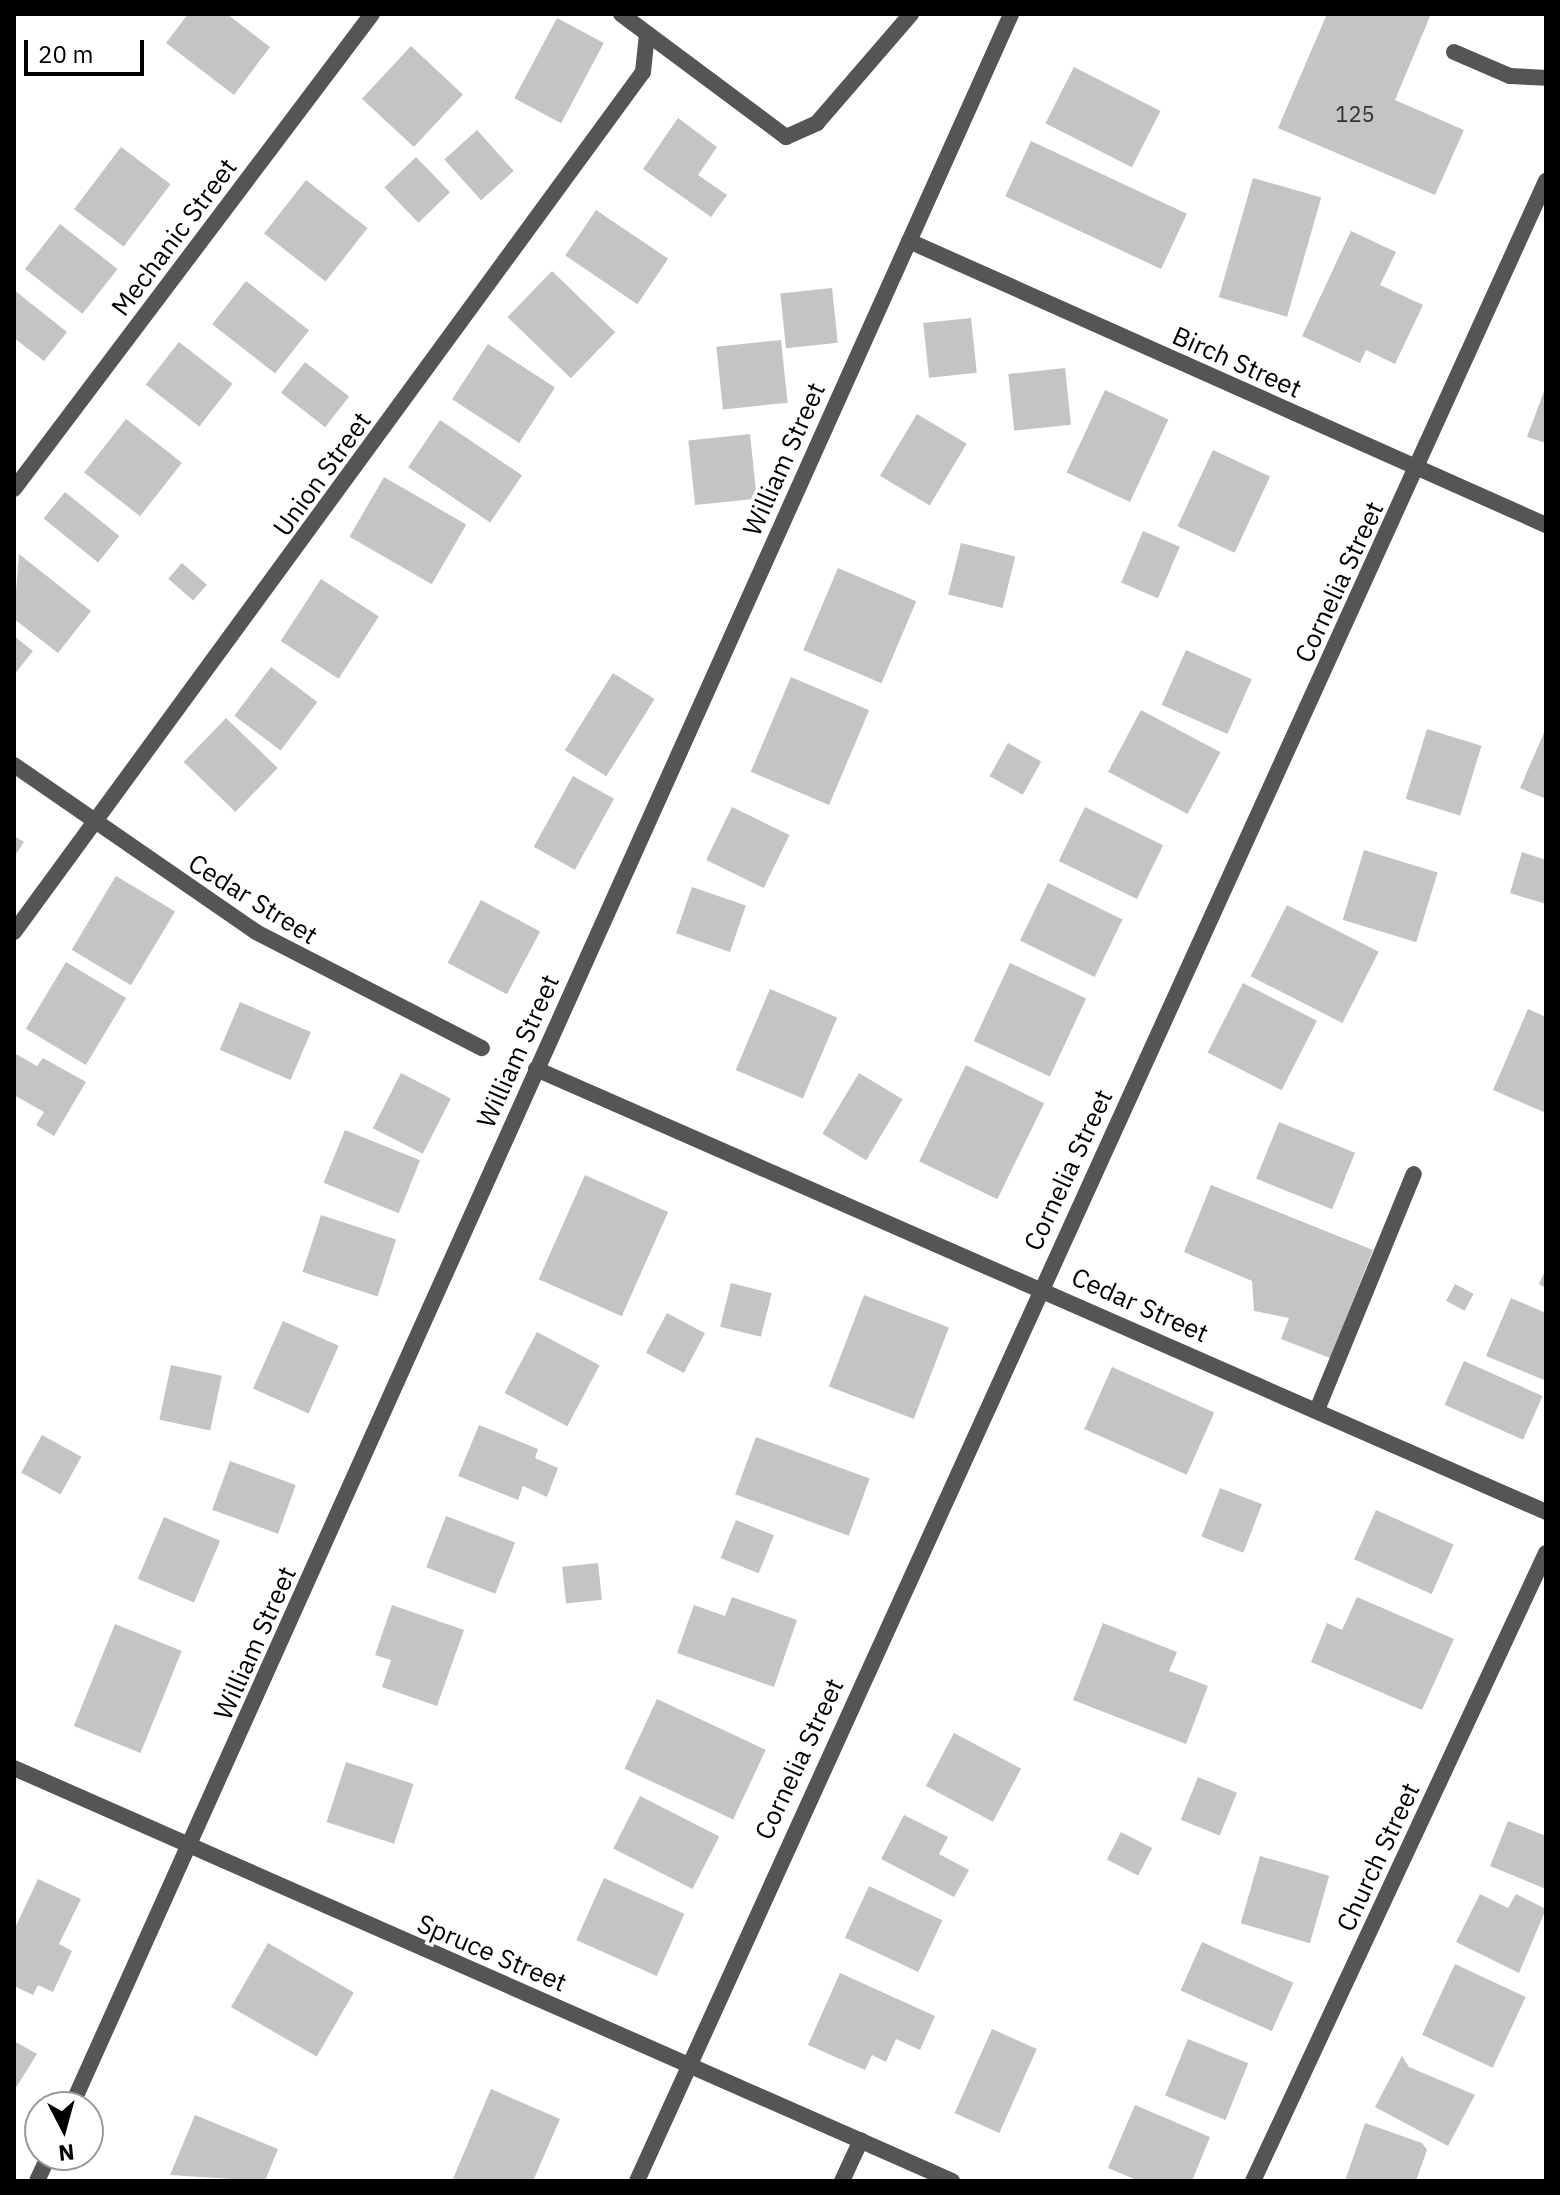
<!DOCTYPE html>
<html>
<head>
<meta charset="utf-8">
<style>
	body { margin:0 }
	#map { position:relative; width:1560px; height:2195px; overflow:hidden; background:#fff; font-family:"IBM Plex Sans",sans-serif }
	div>[style] { position:absolute }
	[style*='--x'] { left:calc(var(--x)*1px); top:calc(var(--y)*1px); width:calc(var(--w)*1px); rotate:calc(var(--a)*1deg) }
	.building>* { inset:0; background:#c4c4c4; transform-origin:0 0 }
	.service>* { height:16px; margin:-8px; padding:0 8px; transform-origin:8px; border-radius:8px; background:#555 }
	.minor>* { height:16px; margin:-8px; padding:0 8px; transform-origin:8px; border-radius:8px; background:#555 }
	span { translate:-50% -50%; white-space:nowrap; text-align:center; line-height:1.15; -webkit-text-stroke:7px #fff; paint-order:stroke }
	.number-label { font-size:22px; color:#313131 }
	.number-label span { -webkit-text-stroke-width:0 }
	.street-label { font-size:26px; color:#000 }
	.frame { position:absolute; inset:0; border:16px solid #000; pointer-events:none }
	.north { position:absolute; left:24px; top:2091px; width:80px; height:80px; box-sizing:border-box; background:#fff; border:2px solid #999; border-radius:50%; rotate:174deg; font-size:22px; font-weight:700; line-height:32px; text-align:center; color:#000 }
	.north::after { content:''; display:block; margin:auto; width:28px; height:36px; background:#000; clip-path:polygon(50% 0,100% 100%,50% 72%,0 100%) }
	.scale { position:absolute; left:24px; top:40px; width:120px; height:36px; box-sizing:border-box; border:4px solid #000; border-top:0; padding-left:10px; font-size:24px; line-height:28px; white-space:nowrap; color:#000; -webkit-text-stroke:6px #fff; paint-order:stroke }
</style>
</head>
<body>
<div id="map">
	<div class="building">
		<div style="clip-path:polygon(188px 14px,227px 14px,270px 47px,234px 95px,166px 43px)"></div>
		<div style="clip-path:polygon(1327px 14px,1431px 14px,1395px 100px,1464px 130px,1435px 195px,1278px 128px)"></div>
		<div style="left:557px;top:18px;width:53px;height:91px;rotate:28deg"></div>
		<div style="left:411px;top:46px;width:71px;height:72px;rotate:43deg"></div>
		<div style="left:1074px;top:67px;width:97px;height:63px;rotate:27deg"></div>
		<div style="clip-path:polygon(678px 118px,717px 147px,698px 175px,727px 195px,711px 217px,643px 169px)"></div>
		<div style="left:477px;top:130px;width:55px;height:44px;rotate:48deg"></div>
		<div style="left:1031px;top:141px;width:172px;height:61px;rotate:25deg"></div>
		<div style="left:121px;top:147px;width:62px;height:78px;rotate:37deg"></div>
		<div style="left:416px;top:157px;width:49px;height:44px;rotate:46deg"></div>
		<div style="left:1253px;top:178px;width:71px;height:124px;rotate:16deg"></div>
		<div style="left:306px;top:180px;width:78px;height:68px;rotate:38deg"></div>
		<div style="left:596px;top:210px;width:87px;height:55px;rotate:34deg"></div>
		<div style="left:60px;top:224px;width:73px;height:57px;rotate:38deg"></div>
		<div style="clip-path:polygon(1351px 231px,1396px 252px,1380px 285px,1423px 305px,1395px 364px,1366px 350px,1360px 363px,1302px 336px)"></div>
		<div style="left:552px;top:271px;width:88px;height:64px;rotate:44deg"></div>
		<div style="left:246px;top:281px;width:80px;height:55px;rotate:38deg"></div>
		<div style="left:832px;top:288px;width:55px;height:52px;rotate:84deg"></div>
		<div style="clip-path:polygon(14px 290px,67px 332px,44px 361px,14px 338px)"></div>
		<div style="left:971px;top:318px;width:55px;height:48px;rotate:84deg"></div>
		<div style="left:781px;top:340px;width:63px;height:65px;rotate:84deg"></div>
		<div style="left:179px;top:342px;width:68px;height:54px;rotate:38deg"></div>
		<div style="left:488px;top:344px;width:80px;height:66px;rotate:33deg"></div>
		<div style="left:305px;top:362px;width:56px;height:39px;rotate:38deg"></div>
		<div style="left:1065px;top:368px;width:57px;height:57px;rotate:84deg"></div>
		<div style="clip-path:polygon(1546px 386px,1546px 443px,1527px 437px)"></div>
		<div style="left:1105px;top:390px;width:70px;height:91px;rotate:25deg"></div>
		<div style="left:917px;top:414px;width:58px;height:72px;rotate:31deg"></div>
		<div style="left:126px;top:419px;width:71px;height:68px;rotate:38deg"></div>
		<div style="left:440px;top:420px;width:99px;height:57px;rotate:34deg"></div>
		<div style="left:750px;top:434px;width:65px;height:62px;rotate:84deg"></div>
		<div style="left:1213px;top:450px;width:63px;height:84px;rotate:25deg"></div>
		<div style="left:384px;top:477px;width:95px;height:69px;rotate:30deg"></div>
		<div style="left:65px;top:492px;width:70px;height:34px;rotate:39deg"></div>
		<div style="left:1143px;top:531px;width:40px;height:56px;rotate:23deg"></div>
		<div style="left:961px;top:543px;width:56px;height:53px;rotate:14deg"></div>
		<div style="clip-path:polygon(19px 554px,91px 611px,58px 653px,14px 619px)"></div>
		<div style="left:182px;top:563px;width:33px;height:21px;rotate:41deg"></div>
		<div style="left:838px;top:568px;width:85px;height:89px;rotate:23deg"></div>
		<div style="left:321px;top:579px;width:69px;height:74px;rotate:33deg"></div>
		<div style="clip-path:polygon(14px 636px,33px 651px,14px 675px)"></div>
		<div style="left:1186px;top:650px;width:72px;height:60px;rotate:24deg"></div>
		<div style="left:271px;top:667px;width:58px;height:61px;rotate:37deg"></div>
		<div style="left:613px;top:673px;width:49px;height:91px;rotate:32deg"></div>
		<div style="left:791px;top:677px;width:85px;height:103px;rotate:23deg"></div>
		<div style="left:1141px;top:710px;width:90px;height:70px;rotate:28deg"></div>
		<div style="left:226px;top:718px;width:72px;height:61px;rotate:44deg"></div>
		<div style="clip-path:polygon(1546px 728px,1546px 799px,1520px 788px)"></div>
		<div style="left:1427px;top:729px;width:57px;height:73px;rotate:17deg"></div>
		<div style="left:1008px;top:743px;width:38px;height:38px;rotate:29deg"></div>
		<div style="left:573px;top:776px;width:47px;height:81px;rotate:29deg"></div>
		<div style="left:732px;top:807px;width:64px;height:59px;rotate:26deg"></div>
		<div style="left:1085px;top:807px;width:87px;height:60px;rotate:26deg"></div>
		<div style="clip-path:polygon(14px 836px,24px 842px,14px 857px)"></div>
		<div style="left:1364px;top:850px;width:77px;height:73px;rotate:17deg"></div>
		<div style="clip-path:polygon(1522px 852px,1546px 860px,1546px 904px,1510px 893px)"></div>
		<div style="left:116px;top:876px;width:69px;height:86px;rotate:31deg"></div>
		<div style="left:1048px;top:883px;width:83px;height:64px;rotate:26deg"></div>
		<div style="left:692px;top:887px;width:57px;height:49px;rotate:19deg"></div>
		<div style="left:481px;top:900px;width:67px;height:71px;rotate:28deg"></div>
		<div style="left:1287px;top:905px;width:103px;height:80px;rotate:27deg"></div>
		<div style="left:66px;top:962px;width:70px;height:78px;rotate:31deg"></div>
		<div style="left:1010px;top:963px;width:84px;height:86px;rotate:25deg"></div>
		<div style="left:1243px;top:983px;width:83px;height:78px;rotate:27deg"></div>
		<div style="left:770px;top:989px;width:73px;height:88px;rotate:23deg"></div>
		<div style="left:240px;top:1002px;width:77px;height:52px;rotate:23deg"></div>
		<div style="clip-path:polygon(1528px 1009px,1546px 1017px,1546px 1113px,1493px 1090px)"></div>
		<div style="clip-path:polygon(14px 1053px,37px 1066px,43px 1058px,86px 1082px,54px 1136px,36px 1125px,44px 1112px,14px 1095px)"></div>
		<div style="left:966px;top:1065px;width:87px;height:107px;rotate:26deg"></div>
		<div style="left:401px;top:1073px;width:56px;height:62px;rotate:27deg"></div>
		<div style="left:859px;top:1073px;width:51px;height:71px;rotate:31deg"></div>
		<div style="left:1279px;top:1122px;width:82px;height:61px;rotate:22deg"></div>
		<div style="left:345px;top:1130px;width:81px;height:57px;rotate:22deg"></div>
		<div style="left:585px;top:1175px;width:91px;height:114px;rotate:24deg"></div>
		<div style="clip-path:polygon(1211px 1185px,1373px 1250px,1330px 1358px,1281px 1339px,1289px 1318px,1254px 1311px,1252px 1281px,1184px 1252px)"></div>
		<div style="left:321px;top:1215px;width:79px;height:60px;rotate:18deg"></div>
		<div style="clip-path:polygon(1546px 1269px,1546px 1288px,1539px 1284px)"></div>
		<div style="left:731px;top:1283px;width:42px;height:45px;rotate:14deg"></div>
		<div style="left:1455px;top:1284px;width:21px;height:19px;rotate:28deg"></div>
		<div style="left:864px;top:1295px;width:91px;height:98px;rotate:21deg"></div>
		<div style="clip-path:polygon(1511px 1298px,1546px 1313px,1544px 1380px,1486px 1356px)"></div>
		<div style="left:667px;top:1313px;width:43px;height:45px;rotate:28deg"></div>
		<div style="left:283px;top:1321px;width:61px;height:74px;rotate:24deg"></div>
		<div style="left:537px;top:1332px;width:71px;height:69px;rotate:28deg"></div>
		<div style="left:1464px;top:1361px;width:86px;height:48px;rotate:24deg"></div>
		<div style="left:171px;top:1365px;width:52px;height:56px;rotate:12deg"></div>
		<div style="left:1112px;top:1367px;width:112px;height:68px;rotate:24deg"></div>
		<div style="clip-path:polygon(479px 1425px,538px 1449px,535px 1458px,558px 1468px,547px 1497px,523px 1486px,518px 1500px,458px 1476px)"></div>
		<div style="left:42px;top:1435px;width:45px;height:43px;rotate:29deg"></div>
		<div style="left:756px;top:1437px;width:121px;height:61px;rotate:20deg"></div>
		<div style="left:230px;top:1461px;width:70px;height:52px;rotate:20deg"></div>
		<div style="left:1220px;top:1488px;width:45px;height:52px;rotate:21deg"></div>
		<div style="left:1376px;top:1510px;width:85px;height:54px;rotate:24deg"></div>
		<div style="left:446px;top:1516px;width:74px;height:55px;rotate:21deg"></div>
		<div style="left:164px;top:1517px;width:61px;height:67px;rotate:23deg"></div>
		<div style="left:736px;top:1520px;width:41px;height:41px;rotate:22deg"></div>
		<div style="left:598px;top:1563px;width:37px;height:36px;rotate:84deg"></div>
		<div style="clip-path:polygon(732px 1597px,797px 1620px,774px 1687px,677px 1653px,694px 1605px,725px 1616px)"></div>
		<div style="clip-path:polygon(1357px 1597px,1454px 1639px,1422px 1710px,1311px 1662px,1327px 1623px,1342px 1630px)"></div>
		<div style="clip-path:polygon(392px 1605px,464px 1630px,437px 1706px,382px 1687px,391px 1660px,375px 1655px)"></div>
		<div style="clip-path:polygon(1103px 1623px,1177px 1652px,1169px 1671px,1208px 1686px,1186px 1744px,1073px 1700px)"></div>
		<div style="left:115px;top:1624px;width:72px;height:110px;rotate:22deg"></div>
		<div style="left:657px;top:1699px;width:120px;height:77px;rotate:25deg"></div>
		<div style="left:954px;top:1733px;width:76px;height:60px;rotate:28deg"></div>
		<div style="left:346px;top:1762px;width:71px;height:63px;rotate:18deg"></div>
		<div style="left:1198px;top:1777px;width:42px;height:46px;rotate:22deg"></div>
		<div style="left:640px;top:1796px;width:89px;height:59px;rotate:27deg"></div>
		<div style="clip-path:polygon(904px 1815px,948px 1837px,939px 1854px,969px 1870px,954px 1897px,881px 1859px)"></div>
		<div style="clip-path:polygon(1508px 1821px,1546px 1836px,1546px 1889px,1490px 1866px)"></div>
		<div style="left:1121px;top:1832px;width:35px;height:31px;rotate:27deg"></div>
		<div style="left:1260px;top:1856px;width:72px;height:70px;rotate:16deg"></div>
		<div style="left:604px;top:1878px;width:88px;height:68px;rotate:24deg"></div>
		<div style="clip-path:polygon(38px 1879px,81px 1899px,59px 1944px,72px 1951px,53px 1992px,38px 1985px,33px 1995px,14px 1986px,14px 1930px)"></div>
		<div style="left:869px;top:1886px;width:81px;height:57px;rotate:25deg"></div>
		<div style="clip-path:polygon(1480px 1894px,1508px 1908px,1516px 1894px,1546px 1909px,1519px 1973px,1456px 1942px)"></div>
		<div style="left:1202px;top:1942px;width:100px;height:53px;rotate:24deg"></div>
		<div style="left:268px;top:1943px;width:99px;height:74px;rotate:30deg"></div>
		<div style="left:1455px;top:1964px;width:78px;height:78px;rotate:25deg"></div>
		<div style="clip-path:polygon(840px 1973px,935px 2016px,920px 2050px,896px 2039px,886px 2062px,872px 2055px,865px 2070px,808px 2045px)"></div>
		<div style="left:992px;top:2029px;width:49px;height:92px;rotate:24deg"></div>
		<div style="left:1188px;top:2039px;width:65px;height:61px;rotate:22deg"></div>
		<div style="clip-path:polygon(14px 2041px,37px 2054px,14px 2091px)"></div>
		<div style="clip-path:polygon(1402px 2056px,1409px 2067px,1475px 2095px,1448px 2146px,1375px 2107px)"></div>
		<div style="clip-path:polygon(491px 2089px,560px 2119px,533px 2181px,452px 2181px)"></div>
		<div style="clip-path:polygon(1135px 2105px,1210px 2137px,1192px 2181px,1139px 2181px,1108px 2168px)"></div>
		<div style="clip-path:polygon(195px 2115px,278px 2149px,265px 2181px,170px 2175px)"></div>
		<div style="clip-path:polygon(1365px 2123px,1422px 2143px,1427px 2150px,1416px 2181px,1345px 2181px)"></div>
	</div>
	<div class="service">
		<div style="--x:1454;--y:52;--w:61;--a:23.2"></div>
		<div style="--x:1510;--y:76;--w:36;--a:3"></div>
		<div style="--x:1317;--y:1410;--w:255;--a:-67.7"></div>
		<div style="--x:842;--y:2181;--w:45;--a:-65.1"></div>
	</div>
	<div class="minor">
		<div style="--x:621;--y:14;--w:206;--a:36.7"></div>
		<div style="--x:786;--y:137;--w:34;--a:-24"></div>
		<div style="--x:817;--y:123;--w:144;--a:-49.2"></div>
		<div style="--x:909;--y:241;--w:697;--a:24.03"></div>
		<div style="--x:14;--y:489;--w:595;--a:-53"></div>
		<div style="--x:14;--y:765;--w:294;--a:34.6"></div>
		<div style="--x:256;--y:932;--w:254;--a:27.2"></div>
		<div style="--x:14;--y:932;--w:1065;--a:-53.82"></div>
		<div style="--x:643;--y:72;--w:38;--a:-84"></div>
		<div style="--x:536;--y:1069;--w:1103;--a:23.68"></div>
		<div style="--x:14;--y:1768;--w:1025;--a:23.76"></div>
		<div style="--x:71;--y:2107;--w:2294;--a:-65.81"></div>
		<div style="--x:37;--y:2181;--w:29;--a:-65"></div>
		<div style="--x:637;--y:2181;--w:2197;--a:-65.56"></div>
		<div style="--x:1253;--y:2181;--w:693;--a:-64.99"></div>
	</div>
	<div class="number-label">
		<span style="left:1355px;top:114px">125</span>
	</div>
	<div class="street-label">
		<span style="left:174px;top:237px;rotate:-53deg">Mechanic Street</span>
		<span style="left:1237px;top:362px;rotate:24deg">Birch Street</span>
		<span style="left:784px;top:459px;rotate:-66deg">William Street</span>
		<span style="left:322px;top:474px;rotate:-54deg">Union Street</span>
		<span style="left:1339px;top:582px;rotate:-65deg">Cornelia Street</span>
		<span style="left:253px;top:899px;rotate:32deg">Cedar Street</span>
		<span style="left:518px;top:1051px;rotate:-66deg">William Street</span>
		<span style="left:1068px;top:1170px;rotate:-65deg">Cornelia Street</span>
		<span style="left:1140px;top:1305px;rotate:24deg">Cedar Street</span>
		<span style="left:255px;top:1643px;rotate:-66deg">William Street</span>
		<span style="left:799px;top:1759px;rotate:-65deg">Cornelia Street</span>
		<span style="left:1378px;top:1857px;rotate:-65deg">Church Street</span>
		<span style="left:492px;top:1953px;rotate:23deg">Spruce Street</span>
	</div>
	<div class="frame"></div>
	<div class="north">N</div>
	<div class="scale">20 m</div>
</div>
</body>
</html>
